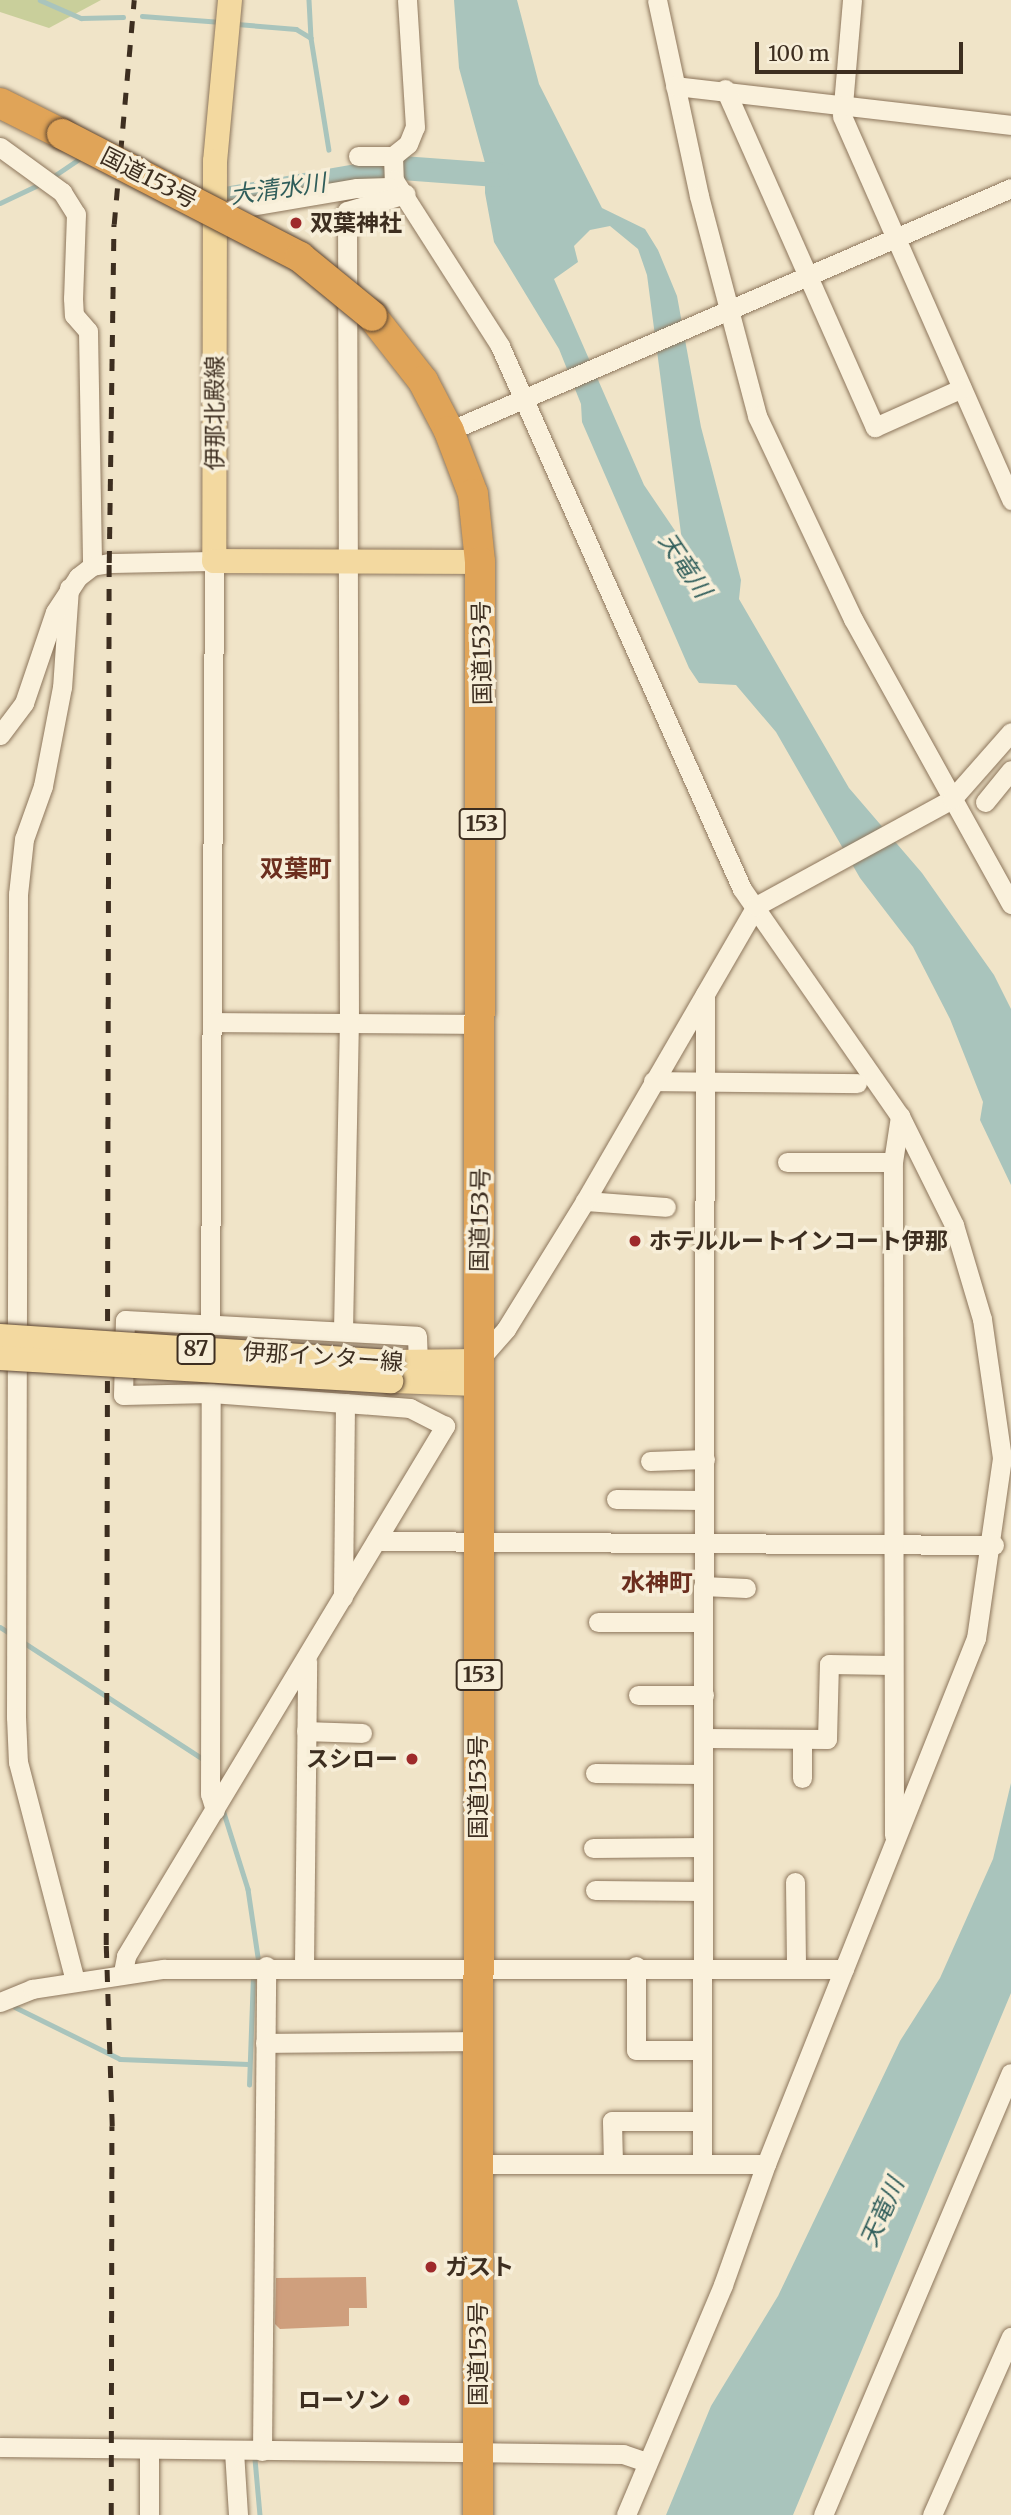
<!DOCTYPE html>
<html>
<head>
<meta charset="utf-8">
<style>
	body { margin:0 }
	#map { position:relative; width:1011px; height:2515px; overflow:hidden; background:#f0e4c8; font-family:Merriweather,"Noto Sans JP",serif }
	div>[style] { position:absolute }
	[style*='--x'] { left:calc(var(--x)*1px); top:calc(var(--y)*1px); width:calc(var(--w)*1px); rotate:calc(var(--a)*1deg) }
	.green>* { inset:0; background:#c9cf9b }
	.water>* { inset:0; background:#a9c4bc }
	.stream>* { height:4.5px; margin:-2.25px; padding:0 2.25px; transform-origin:2.25px; border-radius:2.25px; background:#a9c4bc }
	.river>* { height:24px; margin:-12px; padding:0 12px; transform-origin:12px; border-radius:12px; background:#a9c4bc }
	.building>* { inset:0; background:#cf9f7d }
	.roads { filter:drop-shadow(0 0 2px #8d765c) drop-shadow(0 0 2px #8d765c) }
	.minor>* { height:19px; margin:-9.5px; padding:0 9.5px; transform-origin:9.5px; border-radius:9.5px; background:#faf1dc }
	.major>* { height:24px; margin:-12px; padding:0 12px; transform-origin:12px; border-radius:12px; background:#f3d9a0 }
	.highway>* { height:30px; margin:-15px; padding:0 15px; transform-origin:15px; border-radius:15px; background:#e0a458 }
	.rail>* { height:4.5px; margin-top:-2.25px; transform-origin:0; background:repeating-linear-gradient(90deg,#3d2e20 0 12px,transparent 0 24px) }
	.bridges { filter:drop-shadow(0 0 2px #5b4430) drop-shadow(0 0 2px #5b4430) }
	.major-bridge>* { height:24px; margin:-12px; padding:0 12px; transform-origin:12px; border-radius:12px; background:#f3d9a0 }
	.highway-bridge>* { height:30px; margin:-15px; padding:0 15px; transform-origin:15px; border-radius:15px; background:#e0a458 }
	.dots>* { width:19px; height:19px; translate:-50% -50%; box-sizing:border-box; border:4px solid #f7eed8; border-radius:50% }
	span { translate:-50% -50%; white-space:nowrap; text-align:center; line-height:1.15; -webkit-text-stroke:7px #f7eed8; paint-order:stroke }
	.shield-label span { padding:2px 5px; background:#f7eed8; border:2px solid; border-radius:5px; -webkit-text-stroke-width:0 }
	.shield-label { font-size:21px; color:#3d2e20; font-weight:700 }
	.street-label { font-size:23px; color:#3d2e20 }
	.poi-label { font-size:23px; color:#3d2e20; font-weight:700 }
	.left { translate:0 -50%; text-align:left }
	.right { translate:-100% -50%; text-align:right }
	.water-label { font-size:24px; color:#2f5d5a; font-style:italic }
	.neighbourhood-label { font-size:24px; color:#6b2e1e; font-weight:700 }
	.scale { position:absolute; left:755px; top:42px; width:208px; height:32px; box-sizing:border-box; border:4px solid #3d2e20; border-top:0; padding-left:9px; font-size:21px; line-height:24px; white-space:nowrap; color:#3d2e20; -webkit-text-stroke:5px #f7eed8; paint-order:stroke }
</style>
</head>
<body>
<div id="map">
	<div class="green">
		<div style="clip-path:polygon(0 0,101px 0,49px 28px,0 12px)"></div>
	</div>
	<div class="water">
		<div style="clip-path:polygon(evenodd,454px 0,517px 0,539px 84px,602px 208px,645px 229px,658px 250px,677px 296px,701px 427px,741px 580px,739px 599px,849px 788px,922px 873px,994px 975px,1011px 1009px,1011px 1185px,980px 1120px,983px 1102px,950px 1019px,913px 947px,860px 878px,776px 732px,736px 685px,699px 683px,689px 668px,582px 422px,581px 404px,559px 349px,494px 242px,485px 193px,485px 163px,459px 68px,454px 0,610px 226px,638px 249px,647px 275px,682px 541px,644px 485px,554px 279px,578px 262px,574px 246px,590px 230px,610px 226px)"></div>
		<div style="clip-path:polygon(1011px 1783px,1011px 1993px,793px 2515px,666px 2515px,711px 2406px,778px 2296px,900px 2041px,940px 1978px,993px 1859px)"></div>
	</div>
	<div class="stream">
		<div style="--x:40;--y:0;--w:45;--a:23.7"></div>
		<div style="--x:81;--y:18;--w:42;--a:-1.4"></div>
		<div style="--x:309;--y:0;--w:38;--a:87"></div>
		<div style="--x:142;--y:16;--w:79;--a:4.3"></div>
		<div style="--x:237;--y:24;--w:59;--a:4.8"></div>
		<div style="--x:296;--y:29;--w:17;--a:31"></div>
		<div style="--x:311;--y:38;--w:113;--a:80.9"></div>
		<div style="--x:333;--y:172;--w:6;--a:81"></div>
		<div style="--x:51;--y:178;--w:36;--a:-34"></div>
		<div style="--x:0;--y:203;--w:44;--a:-25.4"></div>
		<div style="--x:0;--y:1627;--w:13;--a:32"></div>
		<div style="--x:23;--y:1642;--w:215;--a:33"></div>
		<div style="--x:224;--y:1813;--w:80;--a:72.5"></div>
		<div style="--x:248;--y:1889;--w:69;--a:81.6"></div>
		<div style="--x:15;--y:2007;--w:117;--a:26.3"></div>
		<div style="--x:120;--y:2059;--w:128;--a:2.2"></div>
		<div style="--x:249;--y:2085;--w:107;--a:-87.9"></div>
		<div style="--x:255;--y:2459;--w:56;--a:84.9"></div>
	</div>
	<div class="river">
		<div style="--x:225;--y:199;--w:180;--a:-9.9"></div>
		<div style="--x:402;--y:168;--w:95;--a:4.2"></div>
	</div>
	<div class="building">
		<div style="clip-path:polygon(366px 2277px,367px 2308px,349px 2308px,349px 2326px,280px 2329px,275px 2324px,276px 2278px)"></div>
	</div>
	<div class="roads">
		<div class="minor">
			<div style="--x:657;--y:0;--w:200;--a:77.9"></div>
			<div style="--x:699;--y:196;--w:228;--a:75.2"></div>
			<div style="--x:757;--y:416;--w:225;--a:64.7"></div>
			<div style="--x:853;--y:619;--w:326;--a:61"></div>
			<div style="--x:852;--y:0;--w:116;--a:94.9"></div>
			<div style="--x:842;--y:116;--w:420;--a:66.2"></div>
			<div style="--x:675;--y:86;--w:338;--a:6.6"></div>
			<div style="--x:725;--y:89;--w:370;--a:66.1"></div>
			<div style="--x:875;--y:427;--w:95;--a:-24.1"></div>
			<div style="--x:0;--y:147;--w:77;--a:36"></div>
			<div style="--x:62;--y:192;--w:26;--a:58"></div>
			<div style="--x:76;--y:214;--w:84;--a:92"></div>
			<div style="--x:73;--y:298;--w:17;--a:87"></div>
			<div style="--x:74;--y:315;--w:21;--a:49"></div>
			<div style="--x:88;--y:331;--w:235;--a:89"></div>
			<div style="--x:358;--y:156;--w:35;--a:0"></div>
			<div style="--x:393;--y:156;--w:19;--a:-39"></div>
			<div style="--x:408;--y:144;--w:18;--a:-68"></div>
			<div style="--x:415;--y:127;--w:127;--a:-93.6"></div>
			<div style="--x:393;--y:156;--w:24;--a:88"></div>
			<div style="--x:394;--y:180;--w:197;--a:57.4"></div>
			<div style="--x:500;--y:346;--w:594;--a:65.98"></div>
			<div style="--x:742;--y:889;--w:277;--a:55.2"></div>
			<div style="--x:900;--y:1116;--w:122;--a:63.6"></div>
			<div style="--x:954;--y:1225;--w:98;--a:73.4"></div>
			<div style="--x:982;--y:1319;--w:140;--a:81.8"></div>
			<div style="--x:1002;--y:1458;--w:182;--a:98.2"></div>
			<div style="--x:976;--y:1638;--w:566;--a:111.76"></div>
			<div style="--x:766;--y:2164;--w:128;--a:109.6"></div>
			<div style="--x:723;--y:2285;--w:250;--a:112.9"></div>
			<div style="--x:216;--y:212;--w:143;--a:-9.7"></div>
			<div style="--x:357;--y:188;--w:32;--a:-2"></div>
			<div style="--x:389;--y:187;--w:16;--a:22"></div>
			<div style="--x:449;--y:431;--w:612;--a:-23.38"></div>
			<div style="--x:69;--y:588;--w:99;--a:94"></div>
			<div style="--x:62;--y:687;--w:101;--a:100.9"></div>
			<div style="--x:43;--y:786;--w:56;--a:109.7"></div>
			<div style="--x:24;--y:839;--w:55;--a:96.2"></div>
			<div style="--x:18;--y:894;--w:823;--a:90.14"></div>
			<div style="--x:16;--y:1717;--w:45;--a:87.5"></div>
			<div style="--x:18;--y:1762;--w:226;--a:75.4"></div>
			<div style="--x:0;--y:735;--w:40;--a:-53"></div>
			<div style="--x:24;--y:703;--w:96;--a:-71.2"></div>
			<div style="--x:55;--y:612;--w:42;--a:-56.7"></div>
			<div style="--x:78;--y:577;--w:18;--a:-38"></div>
			<div style="--x:92;--y:566;--w:17;--a:-10"></div>
			<div style="--x:109;--y:563;--w:105;--a:-1.1"></div>
			<div style="--x:214;--y:561;--w:762;--a:90.3"></div>
			<div style="--x:985;--y:802;--w:41;--a:-50.9"></div>
			<div style="--x:212;--y:1022;--w:270;--a:0.4"></div>
			<div style="--x:653;--y:1081;--w:204;--a:0.6"></div>
			<div style="--x:787;--y:1162;--w:106;--a:0"></div>
			<div style="--x:585;--y:1201;--w:81;--a:4.2"></div>
			<div style="--x:343;--y:1331;--w:309;--a:-88.9"></div>
			<div style="--x:349;--y:1022;--w:811;--a:-90.14"></div>
			<div style="--x:347;--y:211;--w:61;--a:-16.1"></div>
			<div style="--x:478;--y:1361;--w:43;--a:-48.8"></div>
			<div style="--x:506;--y:1329;--w:150;--a:-58.3"></div>
			<div style="--x:585;--y:1201;--w:341;--a:-59.9"></div>
			<div style="--x:756;--y:906;--w:223;--a:-28.6"></div>
			<div style="--x:952;--y:799;--w:89;--a:-48.6"></div>
			<div style="--x:211;--y:1393;--w:134;--a:4.3"></div>
			<div style="--x:345;--y:1403;--w:194;--a:90.6"></div>
			<div style="--x:650;--y:1461;--w:55;--a:-2.1"></div>
			<div style="--x:616;--y:1499;--w:87;--a:0.7"></div>
			<div style="--x:378;--y:1541;--w:616;--a:0.37"></div>
			<div style="--x:703;--y:1586;--w:43;--a:2.7"></div>
			<div style="--x:598;--y:1622;--w:105;--a:0"></div>
			<div style="--x:638;--y:1695;--w:66;--a:0"></div>
			<div style="--x:306;--y:1731;--w:56;--a:2"></div>
			<div style="--x:704;--y:1738;--w:123;--a:0.5"></div>
			<div style="--x:827;--y:1739;--w:75;--a:-88.5"></div>
			<div style="--x:829;--y:1664;--w:63;--a:0.9"></div>
			<div style="--x:802;--y:1739;--w:39;--a:90"></div>
			<div style="--x:595;--y:1773;--w:108;--a:0.5"></div>
			<div style="--x:215;--y:1810;--w:17;--a:-107"></div>
			<div style="--x:210;--y:1794;--w:401;--a:-89.9"></div>
			<div style="--x:211;--y:1393;--w:88;--a:178.7"></div>
			<div style="--x:123;--y:1395;--w:75;--a:-88.5"></div>
			<div style="--x:125;--y:1320;--w:292;--a:3.1"></div>
			<div style="--x:417;--y:1336;--w:27;--a:88"></div>
			<div style="--x:894;--y:1835;--w:673;--a:-90.09"></div>
			<div style="--x:893;--y:1162;--w:47;--a:-81.3"></div>
			<div style="--x:593;--y:1848;--w:110;--a:-0.5"></div>
			<div style="--x:795;--y:1882;--w:86;--a:89.3"></div>
			<div style="--x:595;--y:1890;--w:108;--a:0.5"></div>
			<div style="--x:304;--y:1966;--w:305;--a:-89.4"></div>
			<div style="--x:636;--y:1966;--w:84;--a:90"></div>
			<div style="--x:636;--y:2050;--w:66;--a:0"></div>
			<div style="--x:123;--y:1972;--w:16;--a:-79"></div>
			<div style="--x:126;--y:1956;--w:619;--a:-58.96"></div>
			<div style="--x:445;--y:1426;--w:39;--a:-153"></div>
			<div style="--x:410;--y:1408;--w:65;--a:-175.6"></div>
			<div style="--x:0;--y:2002;--w:35;--a:-22"></div>
			<div style="--x:32;--y:1989;--w:133;--a:-8.7"></div>
			<div style="--x:163;--y:1969;--w:681;--a:0"></div>
			<div style="--x:265;--y:2043;--w:211;--a:-0.5"></div>
			<div style="--x:613;--y:2163;--w:42;--a:-91.4"></div>
			<div style="--x:612;--y:2121;--w:90;--a:0"></div>
			<div style="--x:702;--y:2163;--w:1169;--a:-89.85"></div>
			<div style="--x:478;--y:2164;--w:288;--a:0"></div>
			<div style="--x:0;--y:2447;--w:623;--a:0.64"></div>
			<div style="--x:623;--y:2454;--w:24;--a:19"></div>
			<div style="--x:234;--y:2451;--w:64;--a:86.4"></div>
			<div style="--x:262;--y:2451;--w:485;--a:-89.5"></div>
			<div style="--x:149;--y:2515;--w:64;--a:-90"></div>
			<div style="--x:823;--y:2515;--w:480;--a:-67"></div>
			<div style="--x:932;--y:2515;--w:195;--a:-66.1"></div>
		</div>
		<div class="major">
			<div style="--x:230;--y:0;--w:162;--a:95.3"></div>
			<div style="--x:215;--y:161;--w:400;--a:90.1"></div>
			<div style="--x:214;--y:561;--w:266;--a:0.2"></div>
			<div style="--x:391;--y:1362;--w:87;--a:-0.7"></div>
			<div style="--x:391;--y:1381;--w:87;--a:2"></div>
		</div>
		<div class="highway">
			<div style="--x:0;--y:103;--w:69;--a:26.6"></div>
			<div style="--x:372;--y:316;--w:83;--a:51.9"></div>
			<div style="--x:423;--y:381;--w:56;--a:62.5"></div>
			<div style="--x:449;--y:431;--w:67;--a:69.1"></div>
			<div style="--x:473;--y:494;--w:68;--a:84.1"></div>
			<div style="--x:480;--y:562;--w:1953;--a:90.06"></div>
		</div>
	</div>
	<div class="rail">
		<div style="--x:111;--y:2515;--w:389;--a:-89.9"></div>
		<div style="--x:112;--y:2126;--w:181;--a:-91.9"></div>
		<div style="--x:106;--y:1945;--w:1382;--a:-89.88"></div>
		<div style="--x:109;--y:563;--w:339;--a:-89.2"></div>
		<div style="--x:114;--y:224;--w:225;--a:-84.9"></div>
	</div>
	<div class="bridges">
		<div class="major-bridge">
			<div style="--x:0;--y:1336;--w:392;--a:3.8"></div>
			<div style="--x:0;--y:1358;--w:392;--a:3.4"></div>
		</div>
		<div class="highway-bridge">
			<div style="--x:62;--y:134;--w:268;--a:27.3"></div>
			<div style="--x:300;--y:257;--w:93;--a:39.3"></div>
		</div>
	</div>
	<div class="dots">
		<div style="left:296px;top:223px;background:#9e2a2b"></div>
		<div style="left:635px;top:1241px;background:#9e2a2b"></div>
		<div style="left:412px;top:1759px;background:#9e2a2b"></div>
		<div style="left:431px;top:2267px;background:#9e2a2b"></div>
		<div style="left:404px;top:2400px;background:#9e2a2b"></div>
	</div>
	<div class="shield-label">
		<span style="left:482px;top:824px">153</span>
		<span style="left:196px;top:1349px">87</span>
		<span style="left:479px;top:1675px">153</span>
	</div>
	<div class="street-label">
		<span style="left:149px;top:178px;rotate:27deg">国道153号</span>
		<span style="left:215px;top:413px;rotate:-90deg">伊那北殿線</span>
		<span style="left:482px;top:653px;rotate:-91deg">国道153号</span>
		<span style="left:480px;top:1220px;rotate:-89deg">国道153号</span>
		<span style="left:323px;top:1357px;rotate:4deg">伊那インター線</span>
		<span style="left:478px;top:1787px;rotate:-90deg">国道153号</span>
		<span style="left:478px;top:2354px;rotate:-90deg">国道153号</span>
	</div>
	<div class="poi-label">
		<span class="left" style="left:310px;top:223px">双葉神社</span>
		<span class="left" style="left:649px;top:1241px">ホテルルートインコート伊那</span>
		<span class="right" style="left:398px;top:1759px">スシロー</span>
		<span class="left" style="left:445px;top:2267px">ガスト</span>
		<span class="right" style="left:390px;top:2400px">ローソン</span>
	</div>
	<div class="water-label">
		<span style="left:278px;top:189px;rotate:-8deg">大清水川</span>
		<span style="left:685px;top:565px;rotate:56deg">天竜川</span>
		<span style="left:882px;top:2212px;rotate:-66deg">天竜川</span>
	</div>
	<div class="neighbourhood-label">
		<span style="left:296px;top:869px">双葉町</span>
		<span style="left:657px;top:1583px">水神町</span>
	</div>
	<div class="scale">100 m</div>
</div>
</body>
</html>
